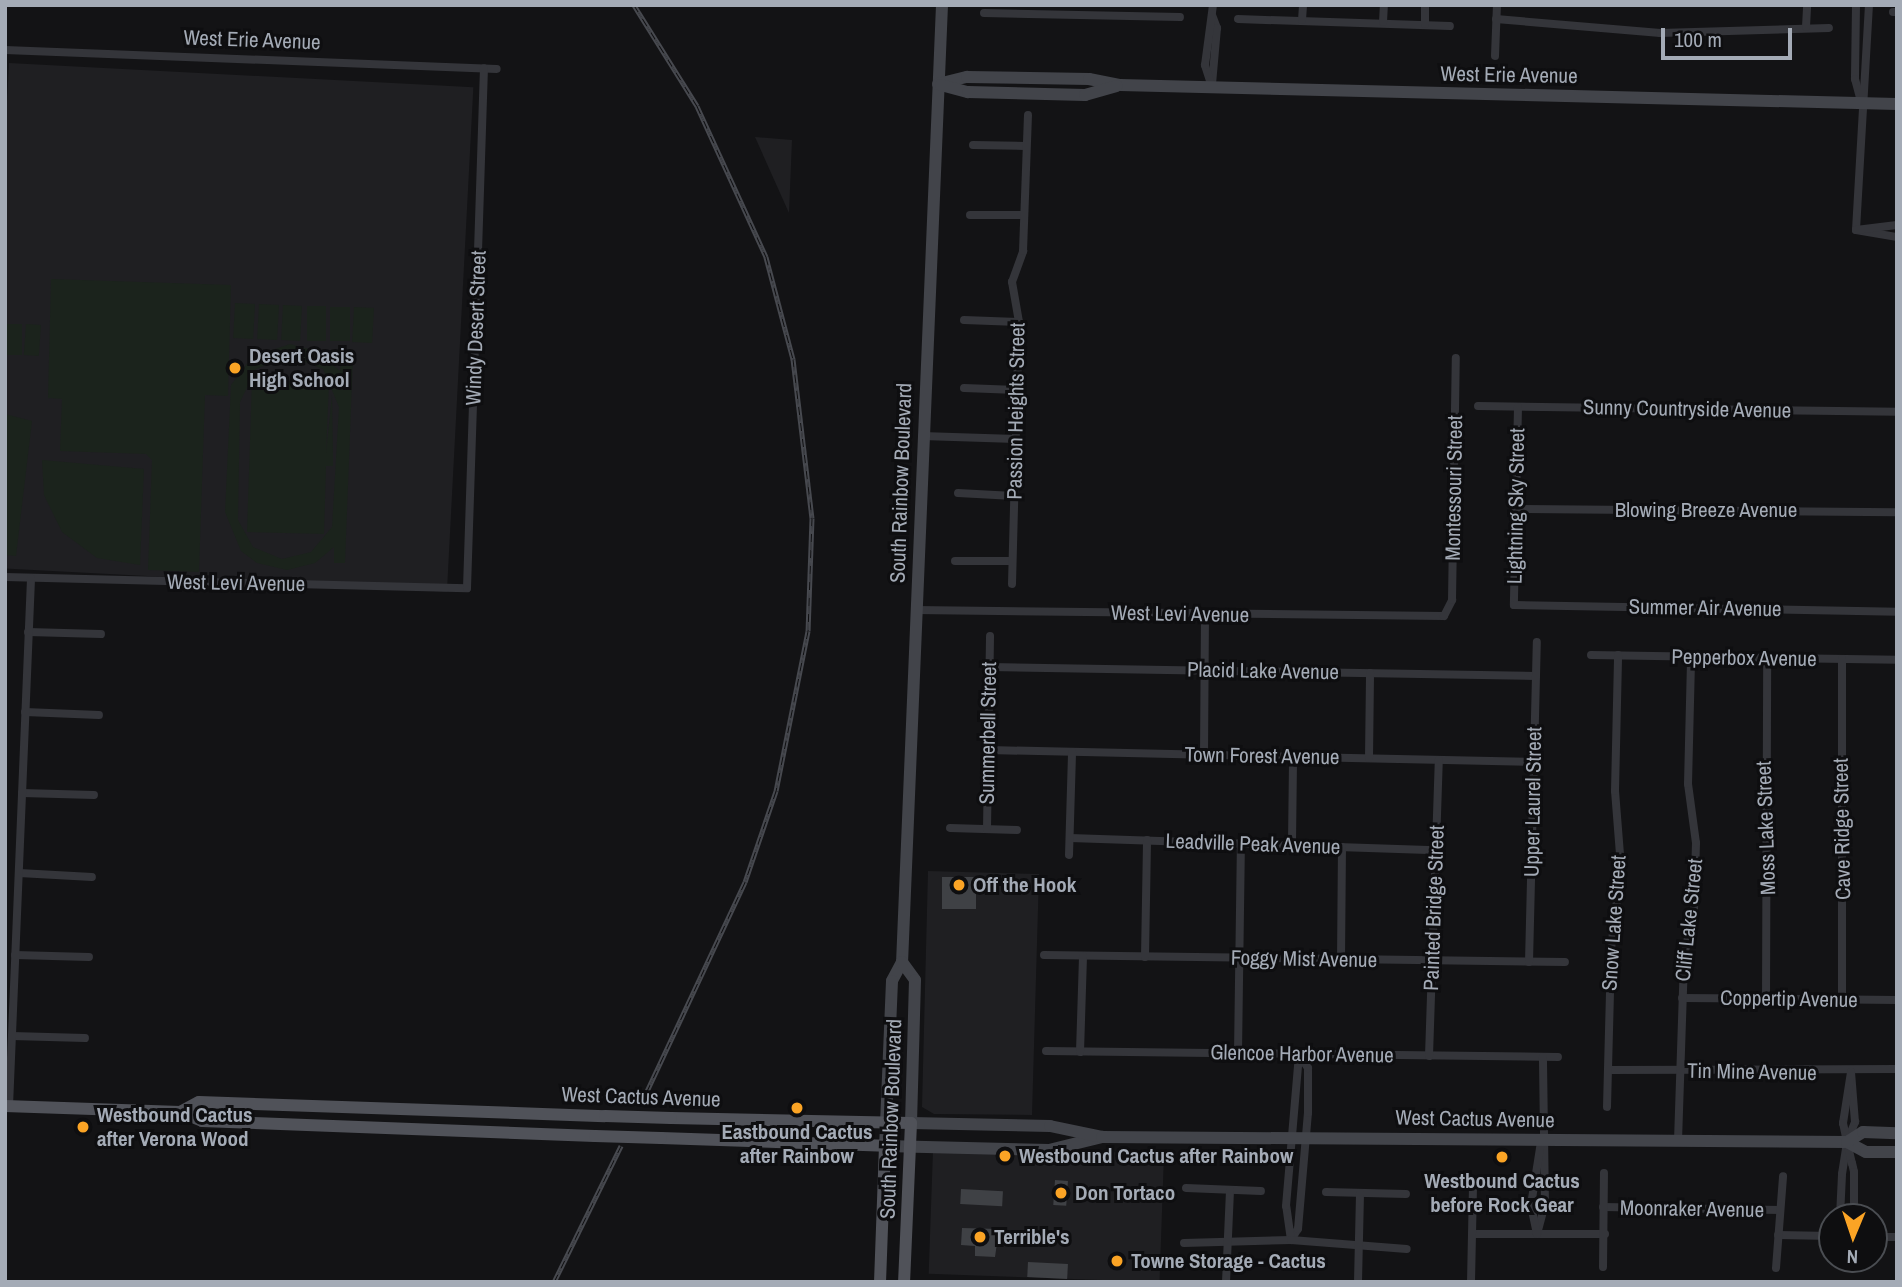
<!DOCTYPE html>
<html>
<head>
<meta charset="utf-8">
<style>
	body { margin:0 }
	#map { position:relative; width:1902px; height:1287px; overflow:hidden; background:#131315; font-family:"Archivo Narrow",sans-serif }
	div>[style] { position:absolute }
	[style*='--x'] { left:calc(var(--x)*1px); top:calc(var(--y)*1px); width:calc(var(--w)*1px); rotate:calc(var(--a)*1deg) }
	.built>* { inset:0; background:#1f1f22; transform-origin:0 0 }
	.green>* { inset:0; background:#1b231c; transform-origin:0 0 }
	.building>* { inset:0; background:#3f4145; transform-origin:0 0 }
	.street>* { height:8px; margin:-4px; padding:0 4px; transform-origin:4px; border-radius:4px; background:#34353a }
	.secondary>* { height:12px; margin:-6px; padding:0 6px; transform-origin:6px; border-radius:6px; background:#42444a }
	.primary>* { height:12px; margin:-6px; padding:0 6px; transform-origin:6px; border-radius:6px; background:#505259 }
	.rail>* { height:5px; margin-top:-2.5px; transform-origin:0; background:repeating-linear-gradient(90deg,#0e0e10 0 8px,#47494f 0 16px); box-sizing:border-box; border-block:2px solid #47494f }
	.primary-bridge>* { height:12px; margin:-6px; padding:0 6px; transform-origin:6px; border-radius:6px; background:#505259 }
	.dots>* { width:19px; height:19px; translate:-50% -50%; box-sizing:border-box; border:4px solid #0e0e10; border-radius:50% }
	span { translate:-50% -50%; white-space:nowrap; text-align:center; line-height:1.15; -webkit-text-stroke:6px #0e0e10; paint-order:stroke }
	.street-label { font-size:21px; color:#a4abb6 }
	.poi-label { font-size:21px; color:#a4abb6; font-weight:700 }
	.left { translate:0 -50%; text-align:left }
	.frame { position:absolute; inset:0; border:7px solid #a4abb6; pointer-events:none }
	.north { position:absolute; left:1818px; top:1203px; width:70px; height:70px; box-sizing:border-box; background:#0e0e10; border:2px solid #4a4d52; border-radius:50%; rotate:182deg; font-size:19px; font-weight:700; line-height:28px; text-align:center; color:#a4abb6 }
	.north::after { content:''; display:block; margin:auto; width:24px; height:32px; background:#fba425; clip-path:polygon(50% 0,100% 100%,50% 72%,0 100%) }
	.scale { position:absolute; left:1661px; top:28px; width:131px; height:32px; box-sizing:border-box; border:4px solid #a4abb6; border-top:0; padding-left:9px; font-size:21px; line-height:24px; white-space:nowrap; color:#a4abb6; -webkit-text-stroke:5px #0e0e10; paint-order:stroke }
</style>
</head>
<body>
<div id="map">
	<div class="built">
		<div style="left:9px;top:63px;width:465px;height:505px;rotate:3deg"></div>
		<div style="clip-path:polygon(755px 137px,792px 140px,789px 213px)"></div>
		<div style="clip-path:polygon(928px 871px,1039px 874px,1032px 1115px,934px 1114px,922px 1107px)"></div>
		<div style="left:1164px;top:1154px;width:128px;height:231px;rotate:92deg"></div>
	</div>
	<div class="green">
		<div style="clip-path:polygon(51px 279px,231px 285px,228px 396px,205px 395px,199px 572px,148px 570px,152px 460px,146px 454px,60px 451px,62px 399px,48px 398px)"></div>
		<div style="left:235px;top:303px;width:20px;height:35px;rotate:3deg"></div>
		<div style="left:259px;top:304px;width:20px;height:35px;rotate:3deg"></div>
		<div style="left:283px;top:305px;width:19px;height:35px;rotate:3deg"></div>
		<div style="left:307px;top:306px;width:19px;height:35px"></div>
		<div style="left:330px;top:307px;width:20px;height:34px"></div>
		<div style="left:354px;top:307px;width:20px;height:35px;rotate:3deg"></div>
		<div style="left:7px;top:324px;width:15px;height:31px"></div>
		<div style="left:26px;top:324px;width:15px;height:31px;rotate:4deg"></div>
		<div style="clip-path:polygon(evenodd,290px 344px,316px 351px,340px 371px,341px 357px,353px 357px,345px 563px,334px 563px,334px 547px,315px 563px,287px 570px,257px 563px,241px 551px,225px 512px,231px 385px,252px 357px,290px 344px,289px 356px,323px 369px,339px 407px,332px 527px,311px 552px,282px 559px,253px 547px,238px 520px,240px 402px,256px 369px,289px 356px)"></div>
		<div style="clip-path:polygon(252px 380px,329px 383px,326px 453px,332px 395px,333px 454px,333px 466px,326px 466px,324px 534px,247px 532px)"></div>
		<div style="clip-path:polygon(5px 414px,32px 421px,16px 556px,5px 555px)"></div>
		<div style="clip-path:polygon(42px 460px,144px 469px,140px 565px,97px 558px,62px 532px,44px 495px)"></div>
	</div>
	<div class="building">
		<div style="left:942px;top:877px;width:34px;height:32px"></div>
		<div style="left:1055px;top:1180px;width:13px;height:25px;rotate:4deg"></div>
		<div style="left:961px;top:1189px;width:42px;height:15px;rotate:3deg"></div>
		<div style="clip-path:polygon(962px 1228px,999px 1229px,995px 1257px,975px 1256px,975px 1246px,961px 1245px)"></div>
		<div style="left:1028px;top:1262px;width:40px;height:15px;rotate:3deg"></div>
	</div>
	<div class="street">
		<div style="--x:1856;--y:5;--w:74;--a:90.8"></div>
		<div style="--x:1855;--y:79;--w:24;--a:75"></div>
		<div style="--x:1893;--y:12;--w:4;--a:0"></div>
		<div style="--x:984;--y:13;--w:196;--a:1.2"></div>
		<div style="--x:1212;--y:15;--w:14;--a:69"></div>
		<div style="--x:1217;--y:28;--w:56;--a:95.1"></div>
		<div style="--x:1238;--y:19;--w:212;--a:1.9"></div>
		<div style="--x:1496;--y:19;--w:165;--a:4.9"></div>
		<div style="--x:1660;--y:33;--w:169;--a:-1.7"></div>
		<div style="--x:1302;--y:20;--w:15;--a:-86"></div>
		<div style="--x:1383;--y:22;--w:17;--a:-87"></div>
		<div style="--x:1425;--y:24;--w:19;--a:-90"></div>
		<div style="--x:1806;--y:27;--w:22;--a:-87"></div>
		<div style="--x:5;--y:50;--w:492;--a:2.2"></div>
		<div style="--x:1495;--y:56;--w:51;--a:-87.8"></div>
		<div style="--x:1212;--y:87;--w:23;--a:-108"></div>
		<div style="--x:1205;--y:65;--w:61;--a:-82.4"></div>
		<div style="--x:973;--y:145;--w:52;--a:1.1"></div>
		<div style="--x:970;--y:215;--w:53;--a:0"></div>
		<div style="--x:1856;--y:230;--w:225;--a:-86.7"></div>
		<div style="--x:1856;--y:230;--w:42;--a:9.7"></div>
		<div style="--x:1856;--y:230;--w:41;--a:-7"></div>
		<div style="--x:964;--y:320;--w:55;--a:2.1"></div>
		<div style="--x:964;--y:388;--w:53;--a:2.2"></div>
		<div style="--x:1478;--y:406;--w:419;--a:0.8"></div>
		<div style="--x:1518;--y:407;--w:198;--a:91.2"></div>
		<div style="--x:1514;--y:605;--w:383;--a:1"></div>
		<div style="--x:922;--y:436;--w:94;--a:1.8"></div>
		<div style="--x:958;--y:493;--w:56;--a:3.1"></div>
		<div style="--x:1516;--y:509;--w:381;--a:0.5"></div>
		<div style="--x:955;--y:561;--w:57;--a:0"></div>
		<div style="--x:5;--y:577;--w:462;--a:1.4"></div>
		<div style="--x:467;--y:588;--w:520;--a:-88.13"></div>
		<div style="--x:1012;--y:584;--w:262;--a:-88.5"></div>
		<div style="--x:1019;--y:322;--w:41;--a:-99.9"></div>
		<div style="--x:1012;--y:282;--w:33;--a:-70"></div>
		<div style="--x:1023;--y:251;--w:136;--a:-87.9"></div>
		<div style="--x:915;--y:610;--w:529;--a:0.65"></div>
		<div style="--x:1444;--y:616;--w:18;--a:-63"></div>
		<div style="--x:1452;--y:600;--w:242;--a:-89.1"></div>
		<div style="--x:28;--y:632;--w:73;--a:1.6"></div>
		<div style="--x:1591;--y:655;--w:306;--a:0.9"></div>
		<div style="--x:990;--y:667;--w:546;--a:0.94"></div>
		<div style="--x:25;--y:712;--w:74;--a:2.3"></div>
		<div style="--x:989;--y:750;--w:545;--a:1.26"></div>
		<div style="--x:1204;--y:755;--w:140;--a:-89.6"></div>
		<div style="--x:1369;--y:758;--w:85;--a:-89.3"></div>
		<div style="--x:22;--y:793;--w:72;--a:1.6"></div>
		<div style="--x:950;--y:828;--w:67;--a:1.7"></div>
		<div style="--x:987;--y:829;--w:193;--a:-89.1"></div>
		<div style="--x:1070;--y:838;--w:366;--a:1.9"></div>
		<div style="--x:1292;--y:843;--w:86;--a:-89.3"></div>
		<div style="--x:1069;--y:855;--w:103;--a:-88.3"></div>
		<div style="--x:19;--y:873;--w:73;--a:3.1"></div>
		<div style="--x:15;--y:955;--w:74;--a:1.5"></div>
		<div style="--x:1044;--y:955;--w:521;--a:0.77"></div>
		<div style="--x:1145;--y:957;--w:117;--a:-89"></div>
		<div style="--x:1341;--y:960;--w:113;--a:-89.5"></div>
		<div style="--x:1529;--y:962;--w:320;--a:-88.6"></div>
		<div style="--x:1682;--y:998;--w:215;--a:0.5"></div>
		<div style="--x:1766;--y:999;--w:341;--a:-89.8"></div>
		<div style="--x:1842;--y:999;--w:340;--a:-90"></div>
		<div style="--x:12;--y:1036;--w:73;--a:1.6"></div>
		<div style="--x:1046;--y:1051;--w:512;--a:0.67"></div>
		<div style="--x:1080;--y:1052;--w:96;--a:-88.2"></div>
		<div style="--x:1238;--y:1053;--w:211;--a:-89.2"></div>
		<div style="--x:1429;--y:1056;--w:296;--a:-88.1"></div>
		<div style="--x:1608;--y:1070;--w:289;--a:-0.2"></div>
		<div style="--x:9;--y:1106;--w:528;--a:-87.61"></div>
		<div style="--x:1607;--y:1107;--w:158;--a:-88.5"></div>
		<div style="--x:1611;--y:949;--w:83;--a:-83"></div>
		<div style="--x:1621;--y:867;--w:76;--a:-94.5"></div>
		<div style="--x:1615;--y:791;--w:136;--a:-88.7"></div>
		<div style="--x:1678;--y:1141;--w:185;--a:-88.1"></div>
		<div style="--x:1684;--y:956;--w:47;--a:-77.7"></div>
		<div style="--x:1694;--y:910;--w:67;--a:-88.3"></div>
		<div style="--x:1696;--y:843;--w:60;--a:-97.7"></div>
		<div style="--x:1688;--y:784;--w:127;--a:-88.6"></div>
		<div style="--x:1186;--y:1188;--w:75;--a:2.3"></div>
		<div style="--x:1326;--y:1192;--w:80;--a:1.4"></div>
		<div style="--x:1603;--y:1207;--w:177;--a:1"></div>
		<div style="--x:1840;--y:1217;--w:43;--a:-87.3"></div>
		<div style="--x:1842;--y:1174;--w:32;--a:-81"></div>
		<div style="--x:1847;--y:1142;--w:22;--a:-68"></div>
		<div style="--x:1855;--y:1122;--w:50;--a:-94.6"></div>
		<div style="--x:1851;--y:1072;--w:52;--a:98.9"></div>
		<div style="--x:1843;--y:1123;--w:19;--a:78"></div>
		<div style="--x:1847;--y:1142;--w:22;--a:77"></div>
		<div style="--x:1852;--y:1163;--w:9;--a:77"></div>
		<div style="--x:1854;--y:1172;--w:45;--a:90"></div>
		<div style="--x:1472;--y:1234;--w:133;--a:0"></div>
		<div style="--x:1537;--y:1234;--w:30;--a:-75"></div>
		<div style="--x:1545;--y:1205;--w:148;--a:-90.8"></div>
		<div style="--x:1537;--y:1234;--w:30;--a:-102"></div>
		<div style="--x:1531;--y:1205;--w:64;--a:-81"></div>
		<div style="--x:1778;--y:1235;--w:54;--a:1.1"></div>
		<div style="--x:1874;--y:1237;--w:23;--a:0"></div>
		<div style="--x:1291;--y:1240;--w:13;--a:-58"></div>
		<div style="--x:1298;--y:1229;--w:116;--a:-85.1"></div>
		<div style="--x:1308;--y:1113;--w:45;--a:-90"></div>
		<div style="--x:1308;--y:1068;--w:17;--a:-123"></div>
		<div style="--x:1291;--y:1240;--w:34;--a:-98"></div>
		<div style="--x:1286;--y:1206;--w:153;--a:-85.1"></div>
		<div style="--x:1184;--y:1243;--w:107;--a:-1.6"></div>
		<div style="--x:1291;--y:1240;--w:116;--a:4.4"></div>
		<div style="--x:1603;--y:1267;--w:94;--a:-89.4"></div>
		<div style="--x:1776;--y:1268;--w:92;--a:-85.6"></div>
		<div style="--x:1226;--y:1282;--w:92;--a:-87.5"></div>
		<div style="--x:1358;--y:1282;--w:89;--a:-88.7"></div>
		<div style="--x:1471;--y:1282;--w:97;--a:-88.8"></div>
	</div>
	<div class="secondary">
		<div style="--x:942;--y:5;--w:958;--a:92.39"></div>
		<div style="--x:902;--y:962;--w:21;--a:118"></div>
		<div style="--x:892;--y:981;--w:165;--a:92.4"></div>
		<div style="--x:885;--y:1146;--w:164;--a:1.4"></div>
		<div style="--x:1049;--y:1150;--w:55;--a:-13.8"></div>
		<div style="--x:938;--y:84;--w:30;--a:-14"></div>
		<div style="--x:967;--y:77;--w:122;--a:0.9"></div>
		<div style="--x:1089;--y:79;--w:32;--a:11"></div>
		<div style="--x:1120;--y:85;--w:777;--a:1.4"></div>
		<div style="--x:941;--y:85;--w:28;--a:15"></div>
		<div style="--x:968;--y:92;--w:117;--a:1.5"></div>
		<div style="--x:1085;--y:95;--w:33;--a:-16"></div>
		<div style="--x:902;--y:962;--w:22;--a:54"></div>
		<div style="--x:915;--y:980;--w:143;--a:91.6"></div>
		<div style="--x:911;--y:1123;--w:139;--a:1.2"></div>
		<div style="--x:1050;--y:1126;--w:53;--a:11.9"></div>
		<div style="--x:1102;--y:1137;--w:745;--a:0.38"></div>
		<div style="--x:1847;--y:1142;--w:21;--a:28"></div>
		<div style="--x:1866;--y:1152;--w:31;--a:0"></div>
		<div style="--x:1847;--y:1142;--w:19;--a:-32"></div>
		<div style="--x:1863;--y:1132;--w:34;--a:2"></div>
	</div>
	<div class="primary">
		<div style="--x:5;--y:1106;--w:175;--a:2"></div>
		<div style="--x:180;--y:1112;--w:24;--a:22"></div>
		<div style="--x:202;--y:1121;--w:393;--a:2.2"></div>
		<div style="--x:180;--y:1112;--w:21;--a:-28"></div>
		<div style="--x:199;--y:1102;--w:406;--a:2"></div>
		<div style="--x:671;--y:1118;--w:240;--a:1.2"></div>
		<div style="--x:911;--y:1123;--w:159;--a:92.5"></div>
		<div style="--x:661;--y:1138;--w:224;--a:2"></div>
		<div style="--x:885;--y:1146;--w:136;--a:92.1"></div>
	</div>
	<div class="rail">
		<div style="--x:634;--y:5;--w:119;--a:58"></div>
		<div style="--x:697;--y:106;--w:166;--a:65.4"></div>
		<div style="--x:766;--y:257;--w:106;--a:75.2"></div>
		<div style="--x:793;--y:359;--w:160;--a:83.2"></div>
		<div style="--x:812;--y:518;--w:113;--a:92"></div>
		<div style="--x:808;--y:631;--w:163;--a:101.3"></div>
		<div style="--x:776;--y:791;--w:96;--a:108.8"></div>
		<div style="--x:745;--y:882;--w:243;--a:115.1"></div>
		<div style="--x:554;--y:1282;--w:152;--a:-63.8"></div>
	</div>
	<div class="primary-bridge">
		<div style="--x:605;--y:1116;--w:66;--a:1.7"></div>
		<div style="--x:595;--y:1136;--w:66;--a:1.7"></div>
	</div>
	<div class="dots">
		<div style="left:235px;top:368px;background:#fba425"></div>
		<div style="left:959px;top:885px;background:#fba425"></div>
		<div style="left:797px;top:1108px;background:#fba425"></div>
		<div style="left:83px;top:1127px;background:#fba425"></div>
		<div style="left:1005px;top:1156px;background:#fba425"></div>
		<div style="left:1502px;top:1157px;background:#fba425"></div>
		<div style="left:1061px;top:1193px;background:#fba425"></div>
		<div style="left:980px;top:1237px;background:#fba425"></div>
		<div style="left:1117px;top:1261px;background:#fba425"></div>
	</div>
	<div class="street-label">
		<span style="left:252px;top:40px;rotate:2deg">West Erie Avenue</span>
		<span style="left:1509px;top:75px;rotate:1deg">West Erie Avenue</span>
		<span style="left:476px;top:328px;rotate:-88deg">Windy Desert Street</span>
		<span style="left:1687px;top:409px;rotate:1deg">Sunny Countryside Avenue</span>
		<span style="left:1016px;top:411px;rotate:-89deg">Passion Heights Street</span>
		<span style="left:901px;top:483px;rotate:-88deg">South Rainbow Boulevard</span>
		<span style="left:1454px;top:488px;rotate:-89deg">Montessouri Street</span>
		<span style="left:1516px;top:506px;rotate:-89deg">Lightning Sky Street</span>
		<span style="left:1706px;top:510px">Blowing Breeze Avenue</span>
		<span style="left:236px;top:583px;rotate:1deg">West Levi Avenue</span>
		<span style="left:1705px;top:608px;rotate:1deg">Summer Air Avenue</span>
		<span style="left:1180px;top:614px;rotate:1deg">West Levi Avenue</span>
		<span style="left:1744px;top:658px;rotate:1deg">Pepperbox Avenue</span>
		<span style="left:1263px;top:671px;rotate:1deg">Placid Lake Avenue</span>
		<span style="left:988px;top:733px;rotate:-89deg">Summerbell Street</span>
		<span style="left:1262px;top:756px;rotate:1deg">Town Forest Avenue</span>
		<span style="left:1533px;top:802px;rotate:-89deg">Upper Laurel Street</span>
		<span style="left:1766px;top:828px;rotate:-92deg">Moss Lake Street</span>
		<span style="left:1842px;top:829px;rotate:-91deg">Cave Ridge Street</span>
		<span style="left:1253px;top:844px;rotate:2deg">Leadville Peak Avenue</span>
		<span style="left:1434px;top:908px;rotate:-88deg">Painted Bridge Street</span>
		<span style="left:1689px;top:920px;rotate:-84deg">Cliff Lake Street</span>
		<span style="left:1614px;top:923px;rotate:-86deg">Snow Lake Street</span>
		<span style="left:1304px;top:959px;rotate:1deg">Foggy Mist Avenue</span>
		<span style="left:1789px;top:999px;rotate:1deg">Coppertip Avenue</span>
		<span style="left:1302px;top:1054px;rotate:1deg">Glencoe Harbor Avenue</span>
		<span style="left:1752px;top:1072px;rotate:1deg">Tin Mine Avenue</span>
		<span style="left:641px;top:1097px;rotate:2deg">West Cactus Avenue</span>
		<span style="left:891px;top:1119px;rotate:-88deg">South Rainbow Boulevard</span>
		<span style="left:1475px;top:1119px;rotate:1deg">West Cactus Avenue</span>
		<span style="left:1692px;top:1209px;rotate:1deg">Moonraker Avenue</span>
	</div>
	<div class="poi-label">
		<span class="left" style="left:249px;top:368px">Desert Oasis<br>High School</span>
		<span class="left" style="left:973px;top:885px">Off the Hook</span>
		<span class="left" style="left:97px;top:1127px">Westbound Cactus<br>after Verona Wood</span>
		<span style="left:797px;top:1144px">Eastbound Cactus<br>after Rainbow</span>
		<span class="left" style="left:1019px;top:1156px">Westbound Cactus after Rainbow</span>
		<span style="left:1502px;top:1193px">Westbound Cactus<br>before Rock Gear</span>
		<span class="left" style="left:1075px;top:1193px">Don Tortaco</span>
		<span class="left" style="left:994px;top:1237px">Terrible's</span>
		<span class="left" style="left:1131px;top:1261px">Towne Storage - Cactus</span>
	</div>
	<div class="frame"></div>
	<div class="north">N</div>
	<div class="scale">100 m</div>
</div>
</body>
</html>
